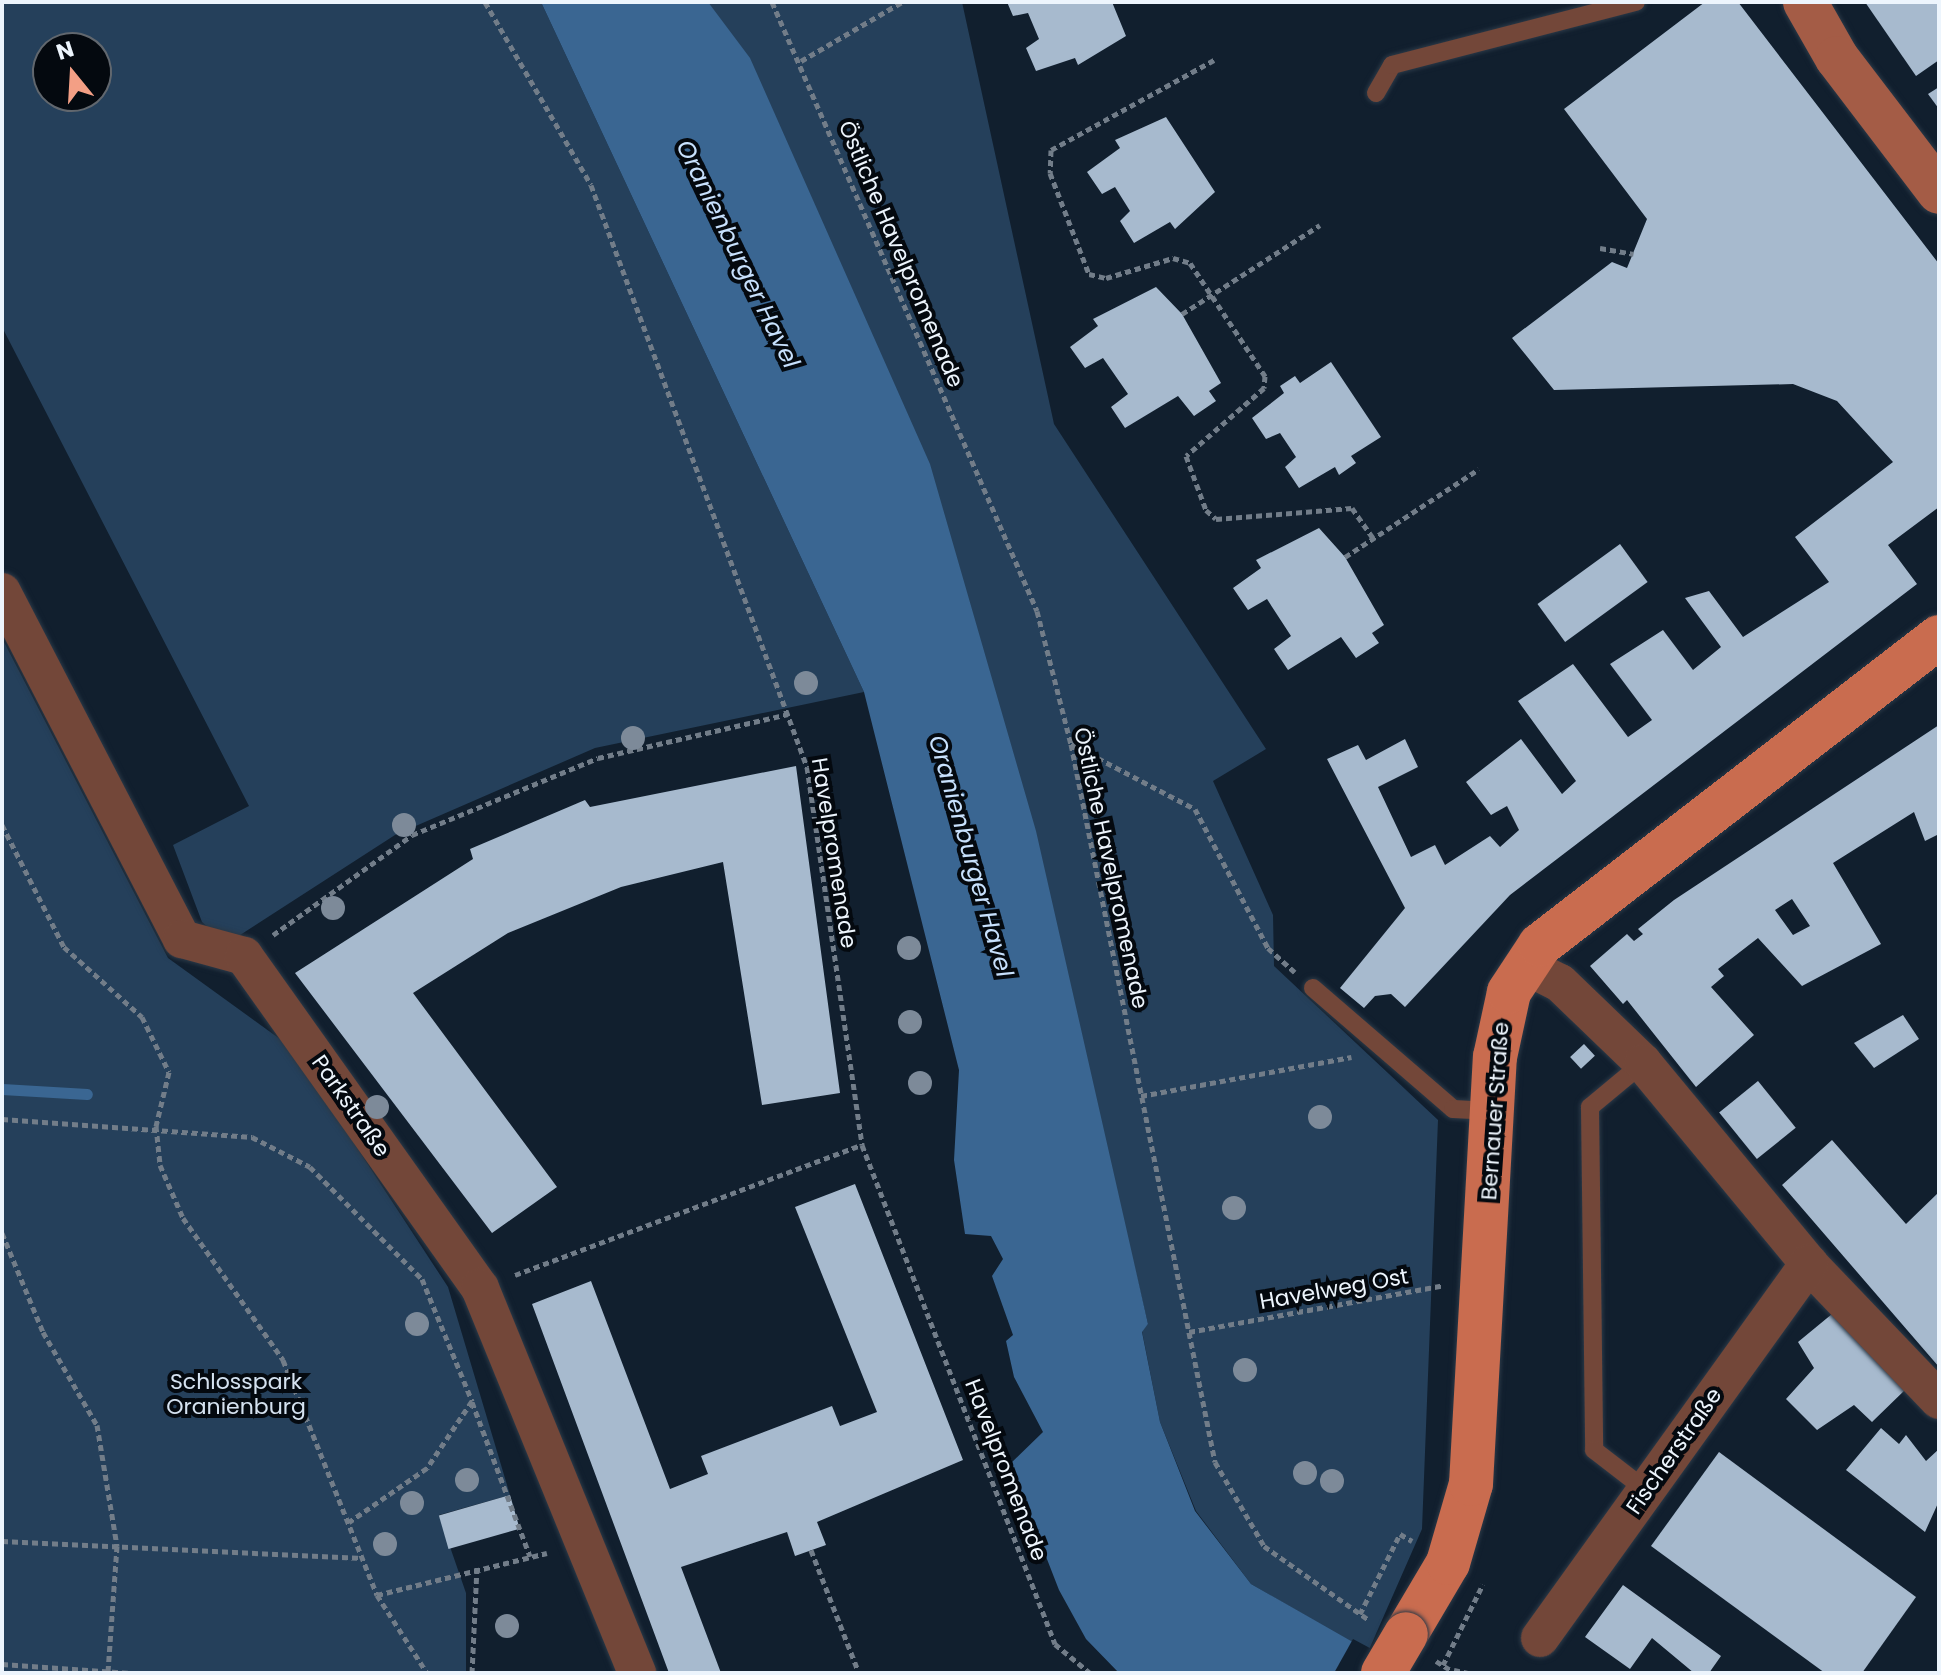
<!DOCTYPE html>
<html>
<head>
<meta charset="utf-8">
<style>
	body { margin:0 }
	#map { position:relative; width:1941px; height:1675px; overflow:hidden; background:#111f2e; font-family:Poppins,sans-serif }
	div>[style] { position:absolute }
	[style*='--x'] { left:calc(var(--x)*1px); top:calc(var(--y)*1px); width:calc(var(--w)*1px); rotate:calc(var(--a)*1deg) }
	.green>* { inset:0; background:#25405b }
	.water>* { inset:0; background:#3a6692 }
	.pier>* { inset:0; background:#111f2e }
	.stream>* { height:11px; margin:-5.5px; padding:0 5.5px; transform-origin:5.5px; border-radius:5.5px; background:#3a6692 }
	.building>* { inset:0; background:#a7bace; transform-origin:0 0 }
	.path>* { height:5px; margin-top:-2.5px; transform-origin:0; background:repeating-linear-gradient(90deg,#727d89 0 6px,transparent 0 10px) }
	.roads { filter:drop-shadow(0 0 2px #2b3947) drop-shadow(0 0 2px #2b3947) }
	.service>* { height:18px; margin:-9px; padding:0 9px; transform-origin:9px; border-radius:9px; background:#734739 }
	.minor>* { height:38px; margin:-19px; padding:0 19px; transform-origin:19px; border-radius:19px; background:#734739 }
	.secondary>* { height:44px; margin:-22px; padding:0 22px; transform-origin:22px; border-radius:22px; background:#a45c46 }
	.primary>* { height:44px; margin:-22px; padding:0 22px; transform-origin:22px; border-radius:22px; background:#c96c4f }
	.bridges { filter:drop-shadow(0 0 2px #2b3947) drop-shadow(0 0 2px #2b3947) }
	.primary-bridge>* { height:44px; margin:-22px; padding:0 22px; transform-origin:22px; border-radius:22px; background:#c96c4f }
	.trees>* { width:24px; height:24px; margin:-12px; border-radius:50%; background:#7d8a99 }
	span { translate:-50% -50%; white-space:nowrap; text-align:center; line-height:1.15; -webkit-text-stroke:8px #04090f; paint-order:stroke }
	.street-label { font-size:22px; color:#edf5fd }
	.park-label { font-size:22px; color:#d5e2f0 }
	.water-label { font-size:24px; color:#c8e1fd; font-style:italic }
	.frame { position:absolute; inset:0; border:4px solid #edf5fd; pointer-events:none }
	.north { position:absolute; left:32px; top:32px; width:80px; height:80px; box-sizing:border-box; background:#04090f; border:2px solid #61676e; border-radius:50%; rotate:342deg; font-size:22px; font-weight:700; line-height:32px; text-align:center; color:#edf5fd }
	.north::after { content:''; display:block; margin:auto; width:28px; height:36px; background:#f39f85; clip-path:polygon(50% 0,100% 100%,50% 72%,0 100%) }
</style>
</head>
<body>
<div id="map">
	<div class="green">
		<div style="clip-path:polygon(evenodd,2px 2px,541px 2px,864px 692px,595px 748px,395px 835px,237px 937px,217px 935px,202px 922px,173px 845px,249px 806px,2px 327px,2px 2px,48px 48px,96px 48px,96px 96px,48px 96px,48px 48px)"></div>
		<div style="clip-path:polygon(708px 2px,962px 2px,1054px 424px,1266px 749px,1213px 781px,1273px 915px,1274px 966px,1438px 1120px,1422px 1529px,1368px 1652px,1251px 1584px,1196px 1511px,1160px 1422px,1142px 1331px,1148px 1324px,1076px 1022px)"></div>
		<div style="clip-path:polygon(2px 638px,168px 958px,291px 1047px,448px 1287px,510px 1495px,439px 1515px,466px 1593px,466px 1673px,2px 1673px)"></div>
	</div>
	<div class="water">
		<div style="clip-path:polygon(541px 2px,708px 2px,750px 58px,930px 464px,1036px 831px,1148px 1324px,1142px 1332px,1160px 1422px,1195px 1511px,1251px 1584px,1407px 1673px,1119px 1673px,1086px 1639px,1059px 1590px,1010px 1464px,1043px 1432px,1014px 1377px,1006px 1341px,1013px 1335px,992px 1276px,1003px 1259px,991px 1236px,965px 1234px,954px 1160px,959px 1070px,864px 692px)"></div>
	</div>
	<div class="pier">
		<div style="clip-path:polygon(1353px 1639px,1409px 1669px,1411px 1673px,1334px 1673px)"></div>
	</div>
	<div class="stream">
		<div style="--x:2;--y:1089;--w:85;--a:3.4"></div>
	</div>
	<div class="building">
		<div style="clip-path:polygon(1007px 2px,1112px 2px,1126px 36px,1078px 65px,1075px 58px,1036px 71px,1026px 48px,1039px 39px,1028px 13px,1013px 16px)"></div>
		<div style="clip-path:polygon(1705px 2px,1738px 2px,1939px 264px,1939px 507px,1888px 545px,1917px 584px,1510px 895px,1405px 1007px,1391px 994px,1375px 996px,1364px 1008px,1340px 988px,1405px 908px,1327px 759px,1358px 745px,1366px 760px,1405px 739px,1418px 767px,1378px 787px,1411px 857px,1435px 845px,1445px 865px,1490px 836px,1500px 847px,1519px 830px,1507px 806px,1491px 815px,1466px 782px,1521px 739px,1562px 794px,1576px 781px,1518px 701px,1573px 664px,1628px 737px,1652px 720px,1610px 664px,1663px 630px,1693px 670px,1721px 647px,1685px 598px,1709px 591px,1743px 637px,1829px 582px,1795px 537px,1893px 462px,1837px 401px,1793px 384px,1554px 390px,1512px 338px,1612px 262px,1627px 268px,1647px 219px,1564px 109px)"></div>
		<div style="clip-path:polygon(1865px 2px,1938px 2px,1939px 60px,1916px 76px)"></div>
		<div style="clip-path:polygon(1939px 87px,1939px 109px,1928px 94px)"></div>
		<div style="clip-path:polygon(1166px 117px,1215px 192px,1175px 229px,1170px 222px,1134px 243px,1120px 221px,1130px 211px,1115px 187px,1102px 194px,1087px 172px,1120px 148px,1115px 140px)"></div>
		<div style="clip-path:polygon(1156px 287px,1182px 314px,1221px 383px,1209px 391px,1216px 401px,1194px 416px,1178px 396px,1125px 428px,1111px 407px,1128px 394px,1103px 358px,1085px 368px,1070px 347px,1098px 326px,1093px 319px)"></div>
		<div style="clip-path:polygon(1331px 362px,1381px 437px,1351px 456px,1356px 463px,1339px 475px,1335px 467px,1299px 488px,1285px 467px,1296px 457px,1280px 433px,1266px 439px,1252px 418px,1284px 393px,1280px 386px,1295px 376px,1300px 383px)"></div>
		<div style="clip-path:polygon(1319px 528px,1345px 557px,1384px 625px,1372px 633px,1379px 643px,1356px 658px,1341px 637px,1288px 670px,1274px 649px,1291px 636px,1267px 599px,1248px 610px,1233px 588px,1261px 568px,1256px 560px)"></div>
		<div style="left:1620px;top:544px;width:47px;height:102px;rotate:54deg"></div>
		<div style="clip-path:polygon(evenodd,1939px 725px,1939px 834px,1925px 841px,1914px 812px,1833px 863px,1881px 944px,1802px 986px,1758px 938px,1718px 969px,1724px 976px,1711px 987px,1754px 1035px,1696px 1087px,1627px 1000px,1623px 1004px,1590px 966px,1627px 934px,1634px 941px,1643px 934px,1638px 929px,1674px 900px,1939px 725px,1792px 899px,1810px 926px,1793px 935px,1775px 910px,1792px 899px)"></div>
		<div style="clip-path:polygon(796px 766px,840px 1093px,762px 1105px,723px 862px,621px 887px,508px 933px,413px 993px,557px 1187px,492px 1233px,295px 973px,473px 859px,470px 849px,585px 800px,590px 807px)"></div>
		<div style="clip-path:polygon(1903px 1015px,1919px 1039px,1874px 1068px,1854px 1043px)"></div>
		<div style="left:1584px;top:1044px;width:16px;height:19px;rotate:47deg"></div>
		<div style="left:1758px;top:1081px;width:60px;height:50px;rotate:51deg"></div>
		<div style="clip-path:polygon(1832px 1140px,1906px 1224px,1939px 1192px,1939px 1367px,1782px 1185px)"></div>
		<div style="clip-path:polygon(855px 1184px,963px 1460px,817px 1522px,826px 1545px,795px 1556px,787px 1532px,681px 1567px,721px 1673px,669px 1673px,532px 1304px,591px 1281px,670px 1489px,708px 1474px,701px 1456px,832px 1406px,840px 1426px,877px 1412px,795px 1207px)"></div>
		<div style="clip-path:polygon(1832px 1314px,1907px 1388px,1872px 1422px,1854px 1405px,1817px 1430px,1786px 1399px,1814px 1368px,1798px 1342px)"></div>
		<div style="clip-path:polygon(1881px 1428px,1899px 1444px,1906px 1435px,1926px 1461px,1939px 1449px,1939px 1501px,1925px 1532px,1846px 1470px)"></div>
		<div style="clip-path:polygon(1719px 1452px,1916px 1597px,1862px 1673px,1825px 1673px,1651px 1546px)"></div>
		<div style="left:510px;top:1495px;width:35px;height:74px;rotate:74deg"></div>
		<div style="clip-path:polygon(1623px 1585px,1721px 1656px,1709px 1673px,1694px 1673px,1652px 1638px,1630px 1669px,1585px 1637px)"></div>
	</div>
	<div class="path">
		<div style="--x:485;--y:2;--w:211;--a:59.9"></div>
		<div style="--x:591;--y:185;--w:621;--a:69.64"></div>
		<div style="--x:807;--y:767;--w:382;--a:81.7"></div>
		<div style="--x:862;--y:1145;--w:535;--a:68.85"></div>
		<div style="--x:1055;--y:1644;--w:45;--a:39.6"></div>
		<div style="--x:772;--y:2;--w:664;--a:66.48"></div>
		<div style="--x:1037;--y:611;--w:137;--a:75.7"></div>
		<div style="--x:1071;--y:744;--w:732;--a:78.66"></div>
		<div style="--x:1215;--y:1462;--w:97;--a:59.7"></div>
		<div style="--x:1264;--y:1546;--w:128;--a:35.2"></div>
		<div style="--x:1214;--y:60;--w:186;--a:151.1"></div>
		<div style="--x:1051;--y:150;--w:23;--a:92"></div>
		<div style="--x:1050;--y:173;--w:108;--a:68.9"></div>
		<div style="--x:1089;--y:274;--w:17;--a:13"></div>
		<div style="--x:1106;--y:278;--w:70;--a:-16.6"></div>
		<div style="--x:1173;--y:258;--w:18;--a:16"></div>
		<div style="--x:1190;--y:263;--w:136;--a:56.4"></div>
		<div style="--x:1265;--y:376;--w:12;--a:95"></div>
		<div style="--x:1264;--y:388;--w:103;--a:138.9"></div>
		<div style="--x:1186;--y:456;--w:58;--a:69.7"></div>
		<div style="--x:1206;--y:510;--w:13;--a:42"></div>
		<div style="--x:1216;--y:519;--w:136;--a:-4.6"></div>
		<div style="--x:1352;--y:508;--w:37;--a:55"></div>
		<div style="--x:801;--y:61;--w:117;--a:-30.3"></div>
		<div style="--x:1600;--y:248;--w:34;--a:10"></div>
		<div style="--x:1182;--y:314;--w:164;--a:-32.8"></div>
		<div style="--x:1345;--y:557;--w:160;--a:-33.3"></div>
		<div style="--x:1071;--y:744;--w:140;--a:27.7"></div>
		<div style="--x:1195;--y:809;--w:157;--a:62.3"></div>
		<div style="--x:1268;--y:948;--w:36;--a:42"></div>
		<div style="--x:2;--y:825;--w:137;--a:63.1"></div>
		<div style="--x:64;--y:947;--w:105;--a:41.9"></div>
		<div style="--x:142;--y:1017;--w:61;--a:63.9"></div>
		<div style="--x:169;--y:1072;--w:56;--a:103.5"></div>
		<div style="--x:156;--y:1126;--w:39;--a:84"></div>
		<div style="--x:160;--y:1165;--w:58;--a:66.5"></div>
		<div style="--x:183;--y:1218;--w:174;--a:54.8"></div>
		<div style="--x:283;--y:1360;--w:253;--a:68.2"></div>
		<div style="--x:377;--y:1595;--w:93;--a:57.3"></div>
		<div style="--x:273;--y:935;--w:171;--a:-35.7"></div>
		<div style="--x:412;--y:835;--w:201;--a:-22.5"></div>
		<div style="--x:598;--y:758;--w:195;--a:-13"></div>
		<div style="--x:1141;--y:1096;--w:214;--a:-10.5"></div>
		<div style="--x:2;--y:1119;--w:251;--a:4.1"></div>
		<div style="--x:252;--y:1137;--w:65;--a:27.3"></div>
		<div style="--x:310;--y:1167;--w:158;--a:45"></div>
		<div style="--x:422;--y:1279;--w:132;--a:67.7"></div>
		<div style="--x:472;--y:1401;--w:81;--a:123.9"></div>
		<div style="--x:427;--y:1468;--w:95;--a:145.3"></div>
		<div style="--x:2;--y:1233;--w:107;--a:67.5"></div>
		<div style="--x:43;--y:1332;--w:108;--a:59.9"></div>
		<div style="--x:97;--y:1425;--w:123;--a:80.6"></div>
		<div style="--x:117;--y:1546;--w:125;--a:94.1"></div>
		<div style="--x:515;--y:1275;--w:370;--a:-20.6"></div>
		<div style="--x:1189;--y:1332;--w:259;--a:-10.4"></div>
		<div style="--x:472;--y:1402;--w:165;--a:69.4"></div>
		<div style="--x:2;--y:1541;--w:361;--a:2.7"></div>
		<div style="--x:811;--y:1550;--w:132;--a:68.7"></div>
		<div style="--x:377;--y:1595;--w:175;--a:-13.9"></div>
		<div style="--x:1360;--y:1614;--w:89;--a:-63.4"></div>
		<div style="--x:1400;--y:1534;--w:14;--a:30"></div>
		<div style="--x:1436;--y:1661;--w:22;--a:32"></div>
		<div style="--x:2;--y:1664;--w:129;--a:4"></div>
		<div style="--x:1443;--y:1665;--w:90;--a:-63.7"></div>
		<div style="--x:1454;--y:1670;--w:14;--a:12"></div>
		<div style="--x:472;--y:1673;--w:106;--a:-87.3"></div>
	</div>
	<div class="roads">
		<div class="service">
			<div style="--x:1376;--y:93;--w:32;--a:-60"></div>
			<div style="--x:1392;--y:65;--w:252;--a:-14.5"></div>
			<div style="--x:1313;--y:988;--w:185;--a:40.8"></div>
			<div style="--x:1453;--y:1109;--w:39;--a:3"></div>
			<div style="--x:1643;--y:1063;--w:69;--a:140.3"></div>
			<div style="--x:1590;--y:1107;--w:343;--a:89.3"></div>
			<div style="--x:1594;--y:1450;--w:67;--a:37.7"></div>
		</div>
		<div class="minor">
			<div style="--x:2;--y:592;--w:391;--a:62.6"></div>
			<div style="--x:182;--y:939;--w:64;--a:15.3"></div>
			<div style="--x:244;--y:956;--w:407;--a:54.6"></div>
			<div style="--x:480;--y:1288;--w:416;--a:67.8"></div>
			<div style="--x:1524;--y:965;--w:40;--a:26.6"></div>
			<div style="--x:1560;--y:983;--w:115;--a:43.9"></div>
			<div style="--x:1643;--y:1063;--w:261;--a:50.4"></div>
			<div style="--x:1809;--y:1264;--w:188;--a:46.3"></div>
			<div style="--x:1540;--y:1638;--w:461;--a:-54.3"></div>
		</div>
		<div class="secondary">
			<div style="--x:1805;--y:2;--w:64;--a:60.3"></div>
			<div style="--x:1837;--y:58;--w:168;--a:52.7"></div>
		</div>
		<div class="primary">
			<div style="--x:1406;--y:1634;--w:82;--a:-59.4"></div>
			<div style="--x:1448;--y:1563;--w:82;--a:-73.8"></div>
			<div style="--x:1471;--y:1484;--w:428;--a:-86.8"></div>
			<div style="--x:1495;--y:1057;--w:66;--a:-77.8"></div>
			<div style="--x:1509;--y:992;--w:56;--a:-56.6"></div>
			<div style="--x:1540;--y:945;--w:504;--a:-37.67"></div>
		</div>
	</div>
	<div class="bridges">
		<div class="primary-bridge">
			<div style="--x:1383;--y:1673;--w:45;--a:-59.5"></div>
		</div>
	</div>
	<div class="trees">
		<div style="left:806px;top:683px"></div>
		<div style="left:633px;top:738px"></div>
		<div style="left:404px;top:825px"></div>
		<div style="left:333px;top:908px"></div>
		<div style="left:909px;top:948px"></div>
		<div style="left:910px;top:1022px"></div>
		<div style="left:920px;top:1083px"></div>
		<div style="left:377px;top:1107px"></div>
		<div style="left:1320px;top:1117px"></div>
		<div style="left:1234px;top:1208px"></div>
		<div style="left:417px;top:1324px"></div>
		<div style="left:1245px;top:1370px"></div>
		<div style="left:1305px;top:1473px"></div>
		<div style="left:467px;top:1480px"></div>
		<div style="left:1332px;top:1481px"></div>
		<div style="left:412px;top:1503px"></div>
		<div style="left:385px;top:1544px"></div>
		<div style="left:507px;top:1626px"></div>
	</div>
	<div class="street-label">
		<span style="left:901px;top:254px;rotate:67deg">Östliche Havelpromenade</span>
		<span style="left:834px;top:853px;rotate:81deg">Havelpromenade</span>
		<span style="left:1111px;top:868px;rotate:78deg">Östliche Havelpromenade</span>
		<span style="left:351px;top:1106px;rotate:55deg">Parkstraße</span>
		<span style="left:1495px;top:1111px;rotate:-86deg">Bernauer Straße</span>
		<span style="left:1334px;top:1289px;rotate:-10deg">Havelweg Ost</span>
		<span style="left:1674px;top:1451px;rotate:-55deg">Fischerstraße</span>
		<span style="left:1006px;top:1470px;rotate:69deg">Havelpromenade</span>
	</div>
	<div class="park-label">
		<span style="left:236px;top:1394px">Schlosspark<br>Oranienburg</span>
	</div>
	<div class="water-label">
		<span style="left:738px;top:254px;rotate:64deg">Oranienburger Havel</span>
		<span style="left:971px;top:856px;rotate:74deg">Oranienburger Havel</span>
	</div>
	<div class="frame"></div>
	<div class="north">N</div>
</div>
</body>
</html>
